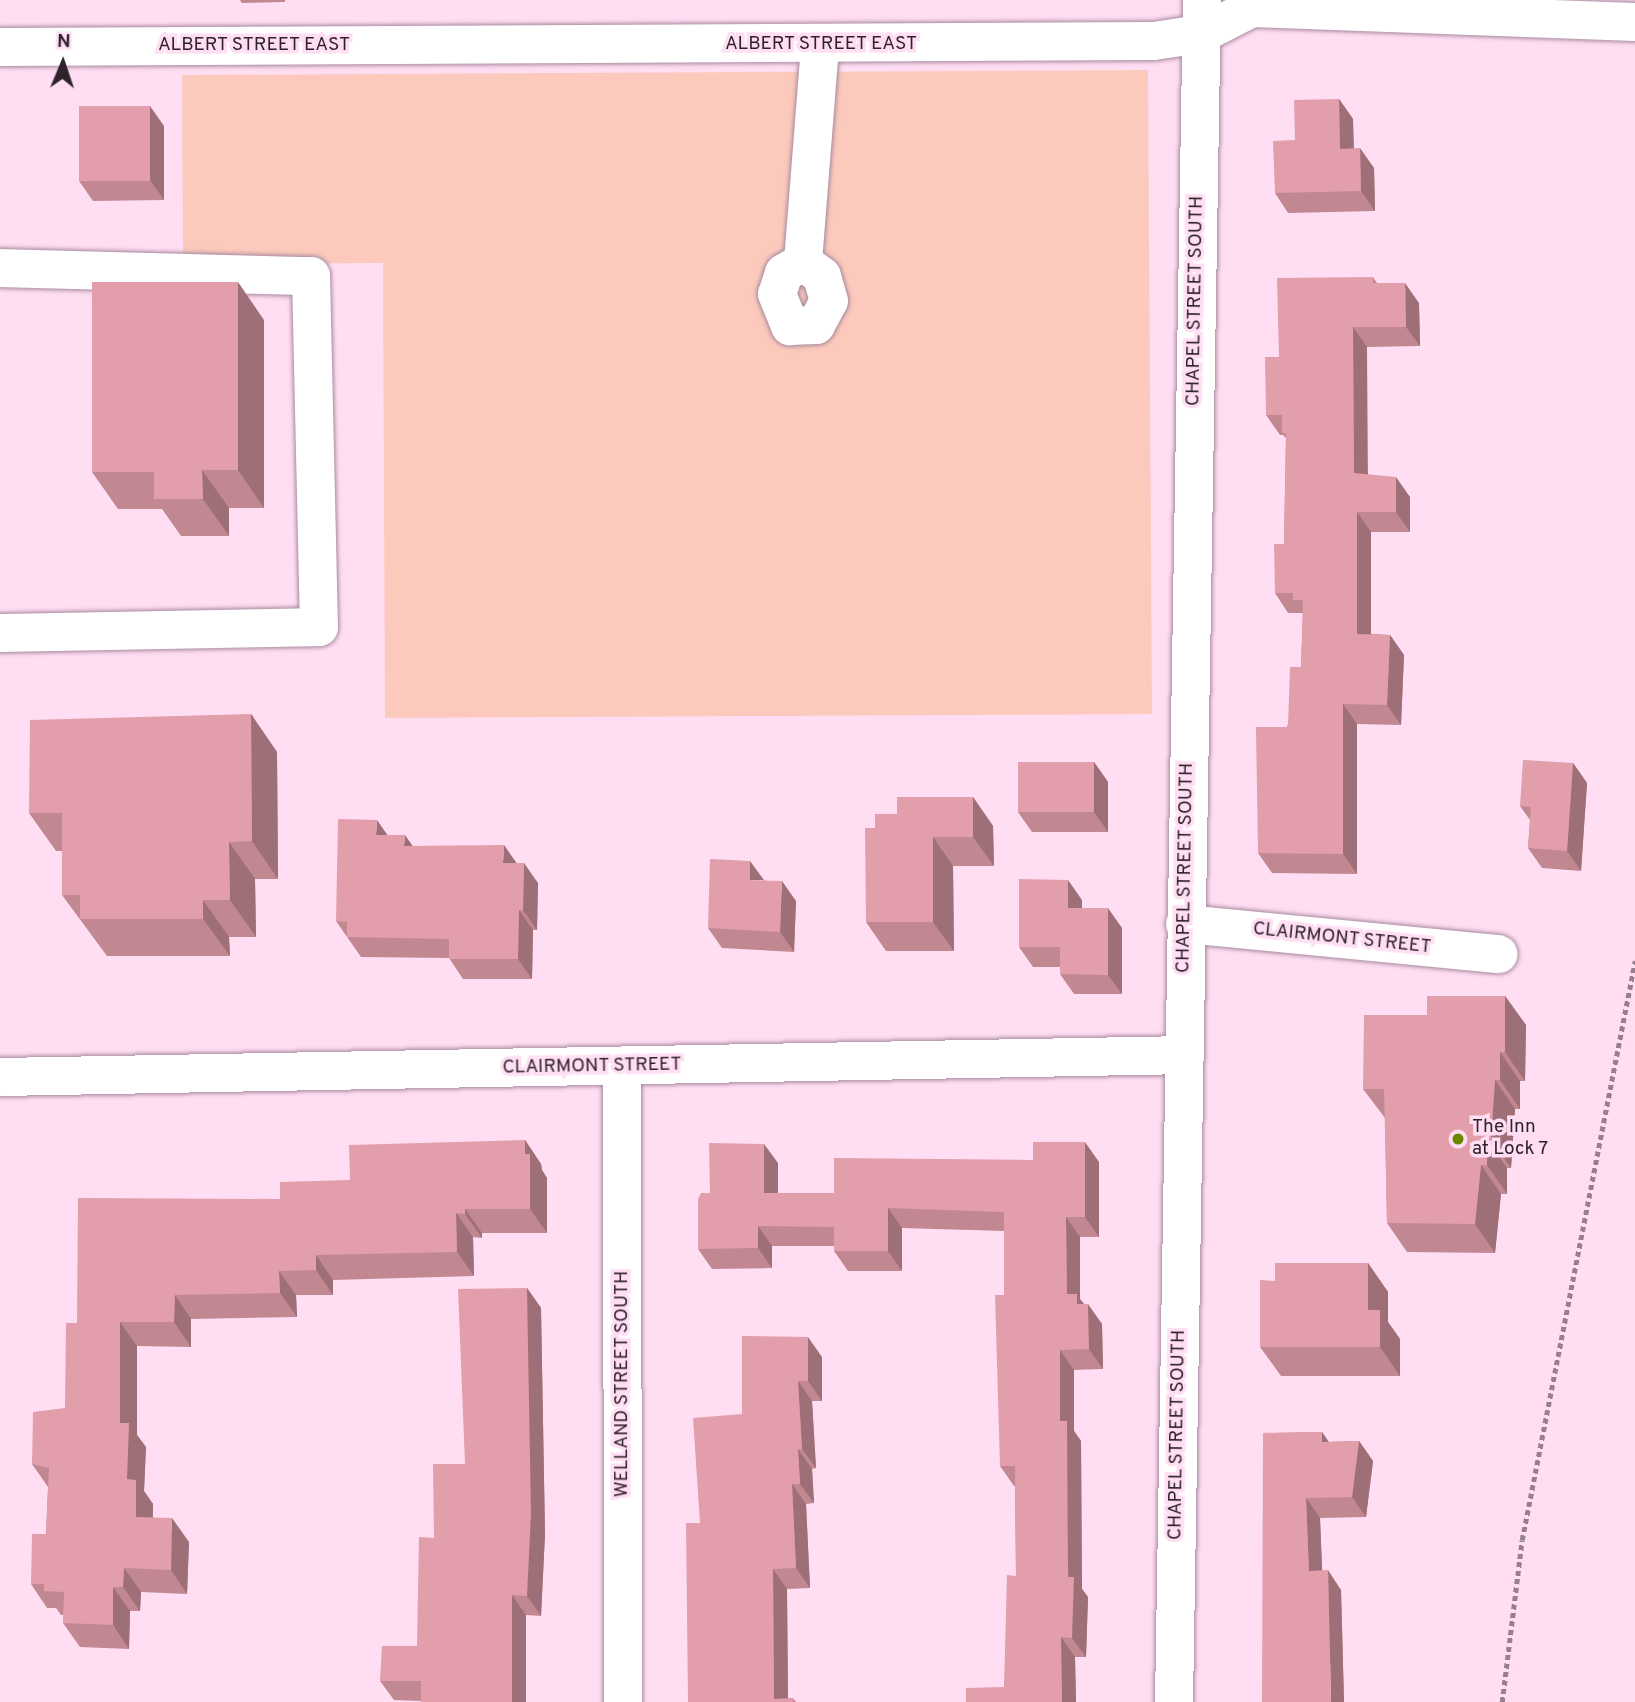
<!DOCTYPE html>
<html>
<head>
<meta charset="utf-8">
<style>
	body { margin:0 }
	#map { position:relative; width:1635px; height:1702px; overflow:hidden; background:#ffdef4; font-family:Overpass,sans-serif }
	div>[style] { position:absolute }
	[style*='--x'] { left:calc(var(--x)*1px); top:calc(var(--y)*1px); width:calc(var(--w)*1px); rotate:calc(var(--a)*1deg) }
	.green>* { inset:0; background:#fccabc }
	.path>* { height:4.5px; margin-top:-2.25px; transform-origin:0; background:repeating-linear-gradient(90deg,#96808f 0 5px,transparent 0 8.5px) }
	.roads { filter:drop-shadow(0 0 2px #a98a9f) drop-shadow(0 0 2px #a98a9f) }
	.minor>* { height:38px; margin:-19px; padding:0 19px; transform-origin:19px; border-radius:19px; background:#fff }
	.wall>* { inset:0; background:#c28892 }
	.shaded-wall>* { inset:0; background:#9e6f77 }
	.building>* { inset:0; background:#e29eaa; transform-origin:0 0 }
	.dots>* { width:19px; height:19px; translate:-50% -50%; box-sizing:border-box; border:4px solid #ffdef4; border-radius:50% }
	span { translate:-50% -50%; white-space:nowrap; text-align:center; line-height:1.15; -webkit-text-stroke:7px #ffdef4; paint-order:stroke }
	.street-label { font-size:19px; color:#2f232b }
	.poi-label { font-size:19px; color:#2f232b }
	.left { translate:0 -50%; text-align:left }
	.north { position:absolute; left:28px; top:28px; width:70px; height:70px; -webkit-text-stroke:5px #ffdef4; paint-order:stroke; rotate:2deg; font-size:19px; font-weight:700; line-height:28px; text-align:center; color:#2f232b }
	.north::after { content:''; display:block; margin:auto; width:24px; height:32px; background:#2f232b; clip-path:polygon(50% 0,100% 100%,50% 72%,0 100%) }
</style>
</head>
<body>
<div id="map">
	<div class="green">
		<div style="clip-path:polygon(1148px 70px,1152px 714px,385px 718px,383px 263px,183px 264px,182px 75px)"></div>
	</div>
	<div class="path">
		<div style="--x:1502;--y:1702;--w:163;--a:-83"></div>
		<div style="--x:1522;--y:1540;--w:590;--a:-78.96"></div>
	</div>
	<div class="roads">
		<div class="minor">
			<div style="--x:0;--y:47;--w:1154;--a:-0.3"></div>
			<div style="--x:1154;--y:41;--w:48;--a:-8.5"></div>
			<div style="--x:1201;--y:34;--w:57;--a:-27"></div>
			<div style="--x:1252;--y:8;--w:383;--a:2.1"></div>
			<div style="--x:803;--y:262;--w:22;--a:150"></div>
			<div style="--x:784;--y:273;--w:22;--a:108"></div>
			<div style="--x:777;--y:294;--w:35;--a:68"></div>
			<div style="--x:790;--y:326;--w:26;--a:-2"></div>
			<div style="--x:816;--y:325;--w:27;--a:-62"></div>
			<div style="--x:829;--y:301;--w:26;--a:-106"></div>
			<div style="--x:822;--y:276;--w:24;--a:-144"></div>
			<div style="--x:803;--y:262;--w:218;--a:-85.5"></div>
			<div style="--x:0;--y:268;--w:311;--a:1.5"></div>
			<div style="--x:311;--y:276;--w:351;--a:88.7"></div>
			<div style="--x:319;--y:627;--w:319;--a:178.9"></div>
			<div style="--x:1185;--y:924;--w:315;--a:5.5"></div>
			<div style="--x:622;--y:1066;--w:636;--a:89.91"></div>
			<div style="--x:0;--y:1077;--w:1184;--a:-1.06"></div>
			<div style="--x:1174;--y:1702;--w:1702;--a:-89.06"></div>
		</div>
	</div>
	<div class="wall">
		<div style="clip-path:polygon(240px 0,285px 0,285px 2px,242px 3px)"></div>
		<div style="clip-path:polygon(1339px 99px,1353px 119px,1354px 149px,1374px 168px,1375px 211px,1288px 213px,1275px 193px,1295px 140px)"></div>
		<div style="clip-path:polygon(164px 126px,164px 200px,93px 201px,79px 181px)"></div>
		<div style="clip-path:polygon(1373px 277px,1377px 283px,1419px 303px,1420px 346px,1367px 347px,1367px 474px,1410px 497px,1410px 532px,1371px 532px,1371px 634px,1390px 635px,1404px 655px,1401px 725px,1357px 724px,1357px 874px,1272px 873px,1258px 853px,1301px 667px,1303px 614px,1302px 613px,1288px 613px,1275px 593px,1284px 544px,1286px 438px,1283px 435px,1280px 435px,1266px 415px,1279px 357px)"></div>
		<div style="clip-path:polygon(264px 320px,264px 508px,229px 508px,229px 536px,181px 536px,162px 509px,118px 509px,92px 472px)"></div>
		<div style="clip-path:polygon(251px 714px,277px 752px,278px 879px,255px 879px,256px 937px,229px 937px,230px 956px,107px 956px,62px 895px,62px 851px,56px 851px,29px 813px)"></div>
		<div style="clip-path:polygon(1094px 762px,1108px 782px,1108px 832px,1032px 832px,1018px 812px)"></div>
		<div style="clip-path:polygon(1573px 763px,1587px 783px,1581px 871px,1542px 868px,1528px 848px,1530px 820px,1520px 806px)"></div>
		<div style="clip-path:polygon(973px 797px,993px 826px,994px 866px,953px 866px,954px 951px,886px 951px,866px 922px,897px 814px)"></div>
		<div style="clip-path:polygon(388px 835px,412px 846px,516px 863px,538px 883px,537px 930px,533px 930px,532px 979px,463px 979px,449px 958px,361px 957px,336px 921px)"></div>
		<div style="clip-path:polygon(764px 880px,796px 901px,794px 952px,722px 948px,708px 928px)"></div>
		<div style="clip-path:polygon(1082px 900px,1082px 908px,1122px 928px,1122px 994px,1074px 994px,1060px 974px,1060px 967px,1033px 967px,1019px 947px)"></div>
		<div style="clip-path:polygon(1505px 996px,1526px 1025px,1525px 1081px,1520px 1081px,1520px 1109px,1515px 1109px,1511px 1168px,1507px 1168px,1507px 1194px,1501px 1194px,1495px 1253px,1407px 1252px,1387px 1223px,1385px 1118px,1363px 1089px)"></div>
		<div style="clip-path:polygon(525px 1140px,541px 1164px,542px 1170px,547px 1178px,547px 1233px,482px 1233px,482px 1238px,473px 1237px,474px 1276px,333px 1280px,333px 1295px,296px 1295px,297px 1317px,191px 1319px,191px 1347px,137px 1346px,137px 1435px,146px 1447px,144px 1491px,153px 1504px,153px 1517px,189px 1542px,187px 1594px,141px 1592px,140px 1611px,130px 1611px,129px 1649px,80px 1647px,63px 1623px,64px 1615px,61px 1615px,56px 1608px,47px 1608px,31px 1584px,46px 1534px,48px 1487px,32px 1464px,65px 1408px,77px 1323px,280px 1199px,350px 1180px)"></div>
		<div style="clip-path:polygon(1099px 1162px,1099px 1237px,1080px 1237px,1080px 1299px,1102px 1324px,1103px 1369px,1074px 1370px,1074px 1431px,1081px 1441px,1082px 1589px,1088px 1597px,1086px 1657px,1075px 1657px,1076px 1702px,966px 1702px,1004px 1687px,1016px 1576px,1015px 1486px,1014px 1486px,1000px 1466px,1004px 1295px,1004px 1231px,902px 1228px,902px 1271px,848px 1271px,834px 1251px,834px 1246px,772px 1246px,772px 1268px,712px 1269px,698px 1249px,710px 1193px,778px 1163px,778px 1193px,834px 1193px)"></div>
		<div style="clip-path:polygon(1368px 1263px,1388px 1292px,1388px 1322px,1400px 1339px,1400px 1376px,1281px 1376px,1260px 1347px,1275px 1281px)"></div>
		<div style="clip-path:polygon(527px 1288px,541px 1308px,545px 1534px,541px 1616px,526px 1615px,421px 1701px,394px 1700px,380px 1681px,417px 1646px,434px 1538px,465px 1464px)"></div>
		<div style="clip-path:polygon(822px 1357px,822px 1401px,812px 1401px,816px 1468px,812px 1469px,814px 1503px,806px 1504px,810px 1588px,787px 1589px,788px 1698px,793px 1698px,796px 1702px,688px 1702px,700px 1523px,742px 1414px)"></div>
		<div style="clip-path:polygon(1322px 1432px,1328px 1442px,1359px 1441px,1373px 1461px,1366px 1517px,1320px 1518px,1322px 1570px,1341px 1590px,1344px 1702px,1263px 1433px)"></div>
	</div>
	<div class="shaded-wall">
		<div style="clip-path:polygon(1339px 99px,1353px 119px,1354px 169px,1340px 149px)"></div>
		<div style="clip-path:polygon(150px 106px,164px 126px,164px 200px,150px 180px)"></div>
		<div style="clip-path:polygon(1360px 148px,1374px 168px,1375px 211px,1361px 191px)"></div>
		<div style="clip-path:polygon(238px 282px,264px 320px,264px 508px,238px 470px)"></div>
		<div style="clip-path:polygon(1405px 283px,1419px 303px,1420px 346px,1406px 327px)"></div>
		<div style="clip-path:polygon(1353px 327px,1367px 347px,1368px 493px,1354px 473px)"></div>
		<div style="clip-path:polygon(202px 470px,229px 508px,229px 536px,203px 499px)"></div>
		<div style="clip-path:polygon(1396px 477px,1410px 497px,1410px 532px,1396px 512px)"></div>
		<div style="clip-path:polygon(1357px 512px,1371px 532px,1371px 654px,1357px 634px)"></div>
		<div style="clip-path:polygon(1390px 635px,1404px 655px,1401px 725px,1387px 705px)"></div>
		<div style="clip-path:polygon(1343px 704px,1357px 724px,1357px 874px,1343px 854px)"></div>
		<div style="clip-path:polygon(251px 714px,277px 752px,278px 879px,252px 841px)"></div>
		<div style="clip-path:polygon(1094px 762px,1108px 782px,1108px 832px,1094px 812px)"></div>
		<div style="clip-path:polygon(1573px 763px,1587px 783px,1581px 871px,1567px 851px)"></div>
		<div style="clip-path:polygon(973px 797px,993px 826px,994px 866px,973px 837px)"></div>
		<div style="clip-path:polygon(377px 820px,391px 840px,376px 835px)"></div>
		<div style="clip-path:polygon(405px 835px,419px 855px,404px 846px)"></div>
		<div style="clip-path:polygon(933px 837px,953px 866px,954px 951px,933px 922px)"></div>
		<div style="clip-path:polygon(229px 842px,255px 879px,256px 937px,230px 900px)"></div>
		<div style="clip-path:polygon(504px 845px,518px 865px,503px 863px)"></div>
		<div style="clip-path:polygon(750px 861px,764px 880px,750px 880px)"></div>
		<div style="clip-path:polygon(524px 863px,538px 883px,537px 930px,523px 910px)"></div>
		<div style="clip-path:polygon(1068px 880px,1082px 900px,1082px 928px,1068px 908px)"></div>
		<div style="clip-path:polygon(782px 881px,796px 901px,794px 952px,780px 932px)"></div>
		<div style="clip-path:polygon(203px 900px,229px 937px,230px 956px,203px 919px)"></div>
		<div style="clip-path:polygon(1108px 908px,1122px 928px,1122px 994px,1108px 975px)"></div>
		<div style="clip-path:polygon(519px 910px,533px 930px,532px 979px,518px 959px)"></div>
		<div style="clip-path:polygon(1505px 996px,1526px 1025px,1525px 1081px,1505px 1052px)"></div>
		<div style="clip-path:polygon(1500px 1052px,1520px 1081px,1520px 1109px,1500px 1080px)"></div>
		<div style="clip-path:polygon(1495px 1080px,1515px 1109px,1511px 1168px,1491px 1139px)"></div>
		<div style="clip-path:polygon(1487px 1139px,1507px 1168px,1507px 1194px,1487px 1165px)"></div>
		<div style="clip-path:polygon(525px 1140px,541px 1164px,542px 1170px,547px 1178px,547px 1233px,530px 1209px,525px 1154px)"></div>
		<div style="clip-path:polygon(1085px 1142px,1099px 1162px,1099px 1237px,1085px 1217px)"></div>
		<div style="clip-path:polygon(764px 1144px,778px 1163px,778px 1213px,764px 1193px)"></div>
		<div style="clip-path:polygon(1481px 1165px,1501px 1194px,1495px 1253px,1475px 1224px)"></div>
		<div style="clip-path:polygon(888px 1208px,902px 1228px,902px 1271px,888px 1251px)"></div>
		<div style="clip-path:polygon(465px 1209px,482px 1233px,482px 1238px,465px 1214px)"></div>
		<div style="clip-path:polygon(456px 1213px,473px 1237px,474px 1276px,457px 1252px)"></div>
		<div style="clip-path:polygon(1066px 1217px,1080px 1237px,1080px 1299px,1088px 1310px,1088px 1304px,1102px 1324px,1103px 1369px,1089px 1349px,1067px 1294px)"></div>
		<div style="clip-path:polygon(758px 1226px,772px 1246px,772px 1268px,758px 1248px)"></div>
		<div style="clip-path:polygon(316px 1255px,333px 1280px,333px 1295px,316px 1270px)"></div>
		<div style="clip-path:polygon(1368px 1263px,1388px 1292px,1388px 1322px,1400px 1339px,1400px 1376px,1380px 1347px,1368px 1310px)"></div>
		<div style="clip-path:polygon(279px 1271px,296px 1295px,297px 1317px,280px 1293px)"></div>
		<div style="clip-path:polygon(527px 1288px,541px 1308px,545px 1534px,541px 1616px,527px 1596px)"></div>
		<div style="clip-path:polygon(175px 1295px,191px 1319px,191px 1347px,174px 1322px)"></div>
		<div style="clip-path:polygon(120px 1322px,137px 1346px,137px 1435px,146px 1447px,144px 1491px,153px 1504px,152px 1541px,136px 1517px,127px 1479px,120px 1423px)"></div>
		<div style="clip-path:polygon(808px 1337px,822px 1357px,822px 1401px,808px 1381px)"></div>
		<div style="clip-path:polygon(1060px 1350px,1074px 1370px,1074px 1431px,1081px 1441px,1082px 1589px,1088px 1597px,1086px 1657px,1072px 1638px,1060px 1421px)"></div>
		<div style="clip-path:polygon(798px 1381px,812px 1401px,816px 1468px,802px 1449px)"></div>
		<div style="clip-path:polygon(1322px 1432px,1336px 1452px,1322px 1442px)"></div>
		<div style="clip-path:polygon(1359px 1441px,1373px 1461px,1366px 1517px,1352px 1497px)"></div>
		<div style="clip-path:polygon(798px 1449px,812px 1469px,814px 1503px,800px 1484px)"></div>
		<div style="clip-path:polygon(792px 1484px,806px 1504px,810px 1588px,796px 1568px)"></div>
		<div style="clip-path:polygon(1306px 1498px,1320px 1518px,1323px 1591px,1309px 1571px)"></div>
		<div style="clip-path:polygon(172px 1518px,189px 1542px,187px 1594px,171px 1570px)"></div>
		<div style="clip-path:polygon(124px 1568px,141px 1592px,140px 1611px,123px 1587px)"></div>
		<div style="clip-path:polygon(773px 1569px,787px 1589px,788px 1702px,774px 1699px)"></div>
		<div style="clip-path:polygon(1328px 1570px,1341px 1590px,1344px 1702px,1331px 1702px)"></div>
		<div style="clip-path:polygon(113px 1587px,130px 1611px,129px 1649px,113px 1625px)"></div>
		<div style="clip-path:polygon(512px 1595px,526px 1615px,526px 1702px,512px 1702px)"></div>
		<div style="clip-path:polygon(1061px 1637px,1075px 1657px,1076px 1702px,1062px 1702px)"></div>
	</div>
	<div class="building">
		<div style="clip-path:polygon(1339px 99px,1340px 149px,1360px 148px,1361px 191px,1275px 193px,1273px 141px,1295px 140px,1294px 100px)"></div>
		<div style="left:79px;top:106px;width:71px;height:75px"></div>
		<div style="clip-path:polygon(1373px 277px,1373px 283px,1405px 283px,1406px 327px,1353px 327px,1354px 473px,1396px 477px,1396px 512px,1357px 512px,1357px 634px,1390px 635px,1387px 705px,1343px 704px,1343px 854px,1258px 853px,1256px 727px,1288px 727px,1290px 667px,1301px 667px,1303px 600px,1293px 600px,1293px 593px,1275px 593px,1274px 544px,1284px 544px,1286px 433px,1282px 433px,1282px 415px,1266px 415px,1265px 357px,1279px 357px,1277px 278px)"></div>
		<div style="clip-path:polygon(92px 282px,238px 282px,238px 470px,202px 470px,203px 499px,154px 499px,154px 472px,92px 472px)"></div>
		<div style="clip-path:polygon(251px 714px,252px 841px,229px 842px,230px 900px,203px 900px,203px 919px,80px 919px,80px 895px,62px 895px,62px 813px,29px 813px,30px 720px)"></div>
		<div style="clip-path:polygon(1523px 760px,1573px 763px,1567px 851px,1528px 848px,1531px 807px,1520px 806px)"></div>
		<div style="left:1094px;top:762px;width:50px;height:76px;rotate:90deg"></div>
		<div style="clip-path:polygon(897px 797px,973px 797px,973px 837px,933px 837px,933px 922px,866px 922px,865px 828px,875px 828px,875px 814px,897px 814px)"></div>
		<div style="clip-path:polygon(338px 819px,377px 820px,376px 835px,405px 835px,404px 846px,504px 845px,503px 863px,524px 863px,523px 910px,519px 910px,518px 959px,449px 959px,449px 939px,347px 937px,347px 922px,336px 921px)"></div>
		<div style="clip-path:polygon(710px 859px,750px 861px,750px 880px,782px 881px,780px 932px,708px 928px)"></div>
		<div style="clip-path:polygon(1019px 879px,1068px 880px,1068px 908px,1108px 908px,1108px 975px,1060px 974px,1060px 947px,1019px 947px)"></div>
		<div style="clip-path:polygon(1427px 996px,1505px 996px,1505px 1052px,1500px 1052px,1500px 1080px,1495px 1080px,1491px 1139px,1487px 1139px,1487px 1165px,1481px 1165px,1475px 1224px,1387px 1223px,1384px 1089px,1363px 1089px,1364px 1015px,1427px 1015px)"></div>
		<div style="clip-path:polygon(525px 1140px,525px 1154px,530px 1154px,530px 1209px,465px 1209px,465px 1214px,456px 1213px,457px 1252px,316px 1255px,316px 1270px,279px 1271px,280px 1293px,175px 1295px,174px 1322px,120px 1322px,120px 1423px,129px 1423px,127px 1479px,136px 1480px,136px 1517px,172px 1518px,171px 1570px,124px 1568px,123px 1587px,113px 1587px,113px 1625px,63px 1623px,64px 1592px,44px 1591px,44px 1584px,31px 1584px,32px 1534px,46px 1534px,49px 1468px,32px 1464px,33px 1412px,65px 1408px,66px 1323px,77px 1323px,78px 1198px,280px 1199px,280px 1182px,350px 1180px,349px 1145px)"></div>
		<div style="clip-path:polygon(1033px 1142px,1085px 1142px,1085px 1217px,1066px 1217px,1067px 1294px,1077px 1294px,1077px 1304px,1088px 1304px,1089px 1349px,1060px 1350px,1060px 1421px,1067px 1421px,1068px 1577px,1074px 1577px,1072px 1638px,1061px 1637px,1062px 1702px,966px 1702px,966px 1688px,1004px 1687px,1007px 1575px,1016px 1576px,1015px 1466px,1000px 1466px,995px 1295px,1004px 1295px,1004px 1212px,888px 1208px,888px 1251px,834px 1251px,834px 1227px,758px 1226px,758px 1248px,698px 1249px,698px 1199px,701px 1193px,710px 1193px,709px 1143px,764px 1144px,764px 1193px,834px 1193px,834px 1158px,1033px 1160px)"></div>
		<div style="clip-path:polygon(1275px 1263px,1368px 1263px,1368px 1310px,1380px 1310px,1380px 1347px,1260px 1347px,1260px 1280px,1275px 1281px)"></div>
		<div style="clip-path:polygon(527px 1288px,531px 1514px,527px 1596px,512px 1595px,512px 1702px,421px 1702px,421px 1681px,380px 1681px,382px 1646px,417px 1646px,419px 1537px,434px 1538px,433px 1464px,465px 1464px,458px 1289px)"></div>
		<div style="clip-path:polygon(742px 1336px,808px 1337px,808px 1381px,798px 1381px,802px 1449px,798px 1449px,800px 1484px,792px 1484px,796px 1568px,773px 1569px,774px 1699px,793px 1698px,793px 1702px,688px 1702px,686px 1523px,700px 1523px,693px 1418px,742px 1414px)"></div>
		<div style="clip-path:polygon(1322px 1432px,1322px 1442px,1359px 1441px,1352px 1497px,1306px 1498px,1309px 1571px,1328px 1570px,1331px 1702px,1262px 1702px,1263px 1433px)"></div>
	</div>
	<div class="dots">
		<div style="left:1458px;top:1139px;background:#6a8700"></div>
	</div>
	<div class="street-label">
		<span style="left:821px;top:45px">ALBERT STREET EAST</span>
		<span style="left:254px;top:46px">ALBERT STREET EAST</span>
		<span style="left:1196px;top:301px;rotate:-89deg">CHAPEL STREET SOUTH</span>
		<span style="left:1186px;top:868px;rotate:-89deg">CHAPEL STREET SOUTH</span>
		<span style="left:1342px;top:939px;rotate:6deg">CLAIRMONT STREET</span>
		<span style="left:592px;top:1067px;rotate:-1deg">CLAIRMONT STREET</span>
		<span style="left:623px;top:1384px;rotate:-90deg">WELLAND STREET SOUTH</span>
		<span style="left:1178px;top:1435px;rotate:-89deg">CHAPEL STREET SOUTH</span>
	</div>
	<div class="poi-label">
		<span class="left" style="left:1472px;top:1139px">The Inn<br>at Lock 7</span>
	</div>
	<div class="north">N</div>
</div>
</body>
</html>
